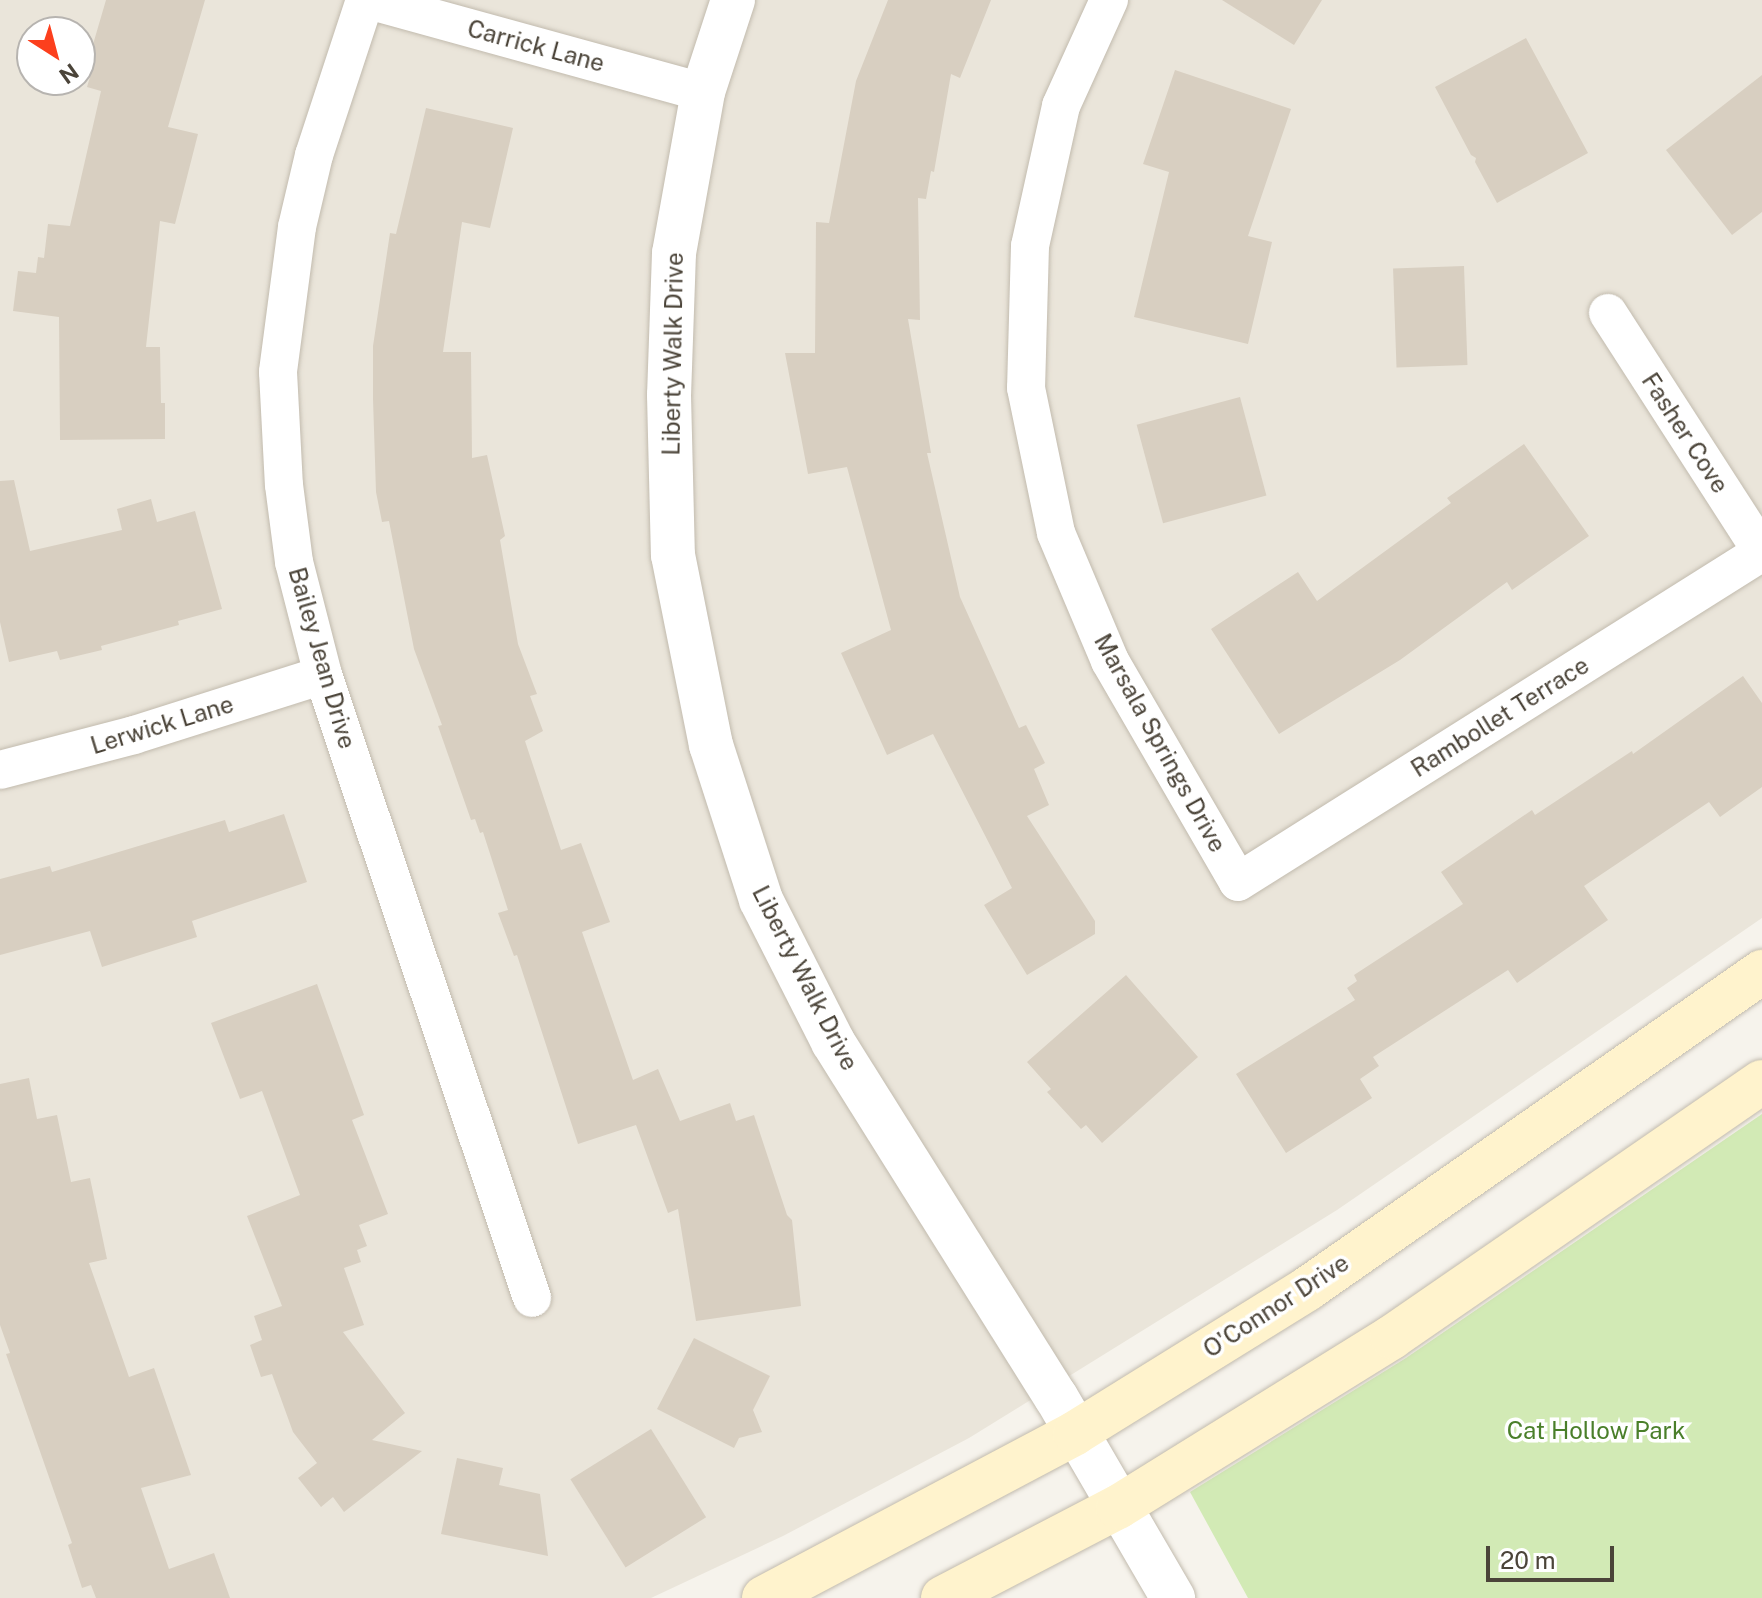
<!DOCTYPE html>
<html>
<head>
<meta charset="utf-8">
<style>
	body { margin:0 }
	#map { position:relative; width:1762px; height:1598px; overflow:hidden; background:#f6f3ec; font-family:"Public Sans",sans-serif }
	div>[style] { position:absolute }
	[style*='--x'] { left:calc(var(--x)*1px); top:calc(var(--y)*1px); width:calc(var(--w)*1px); rotate:calc(var(--a)*1deg) }
	.residential>* { inset:0; background:#eae5da }
	.green>* { inset:0; background:#d2eab5 }
	.building>* { inset:0; background:#d8cfc1; transform-origin:0 0 }
	.roads { filter:drop-shadow(0 0 2px #c2bbae) drop-shadow(0 0 2px #c2bbae) }
	.minor>* { height:38px; margin:-19px; padding:0 19px; transform-origin:19px; border-radius:19px; background:#fff }
	.tertiary>* { height:44px; margin:-22px; padding:0 22px; transform-origin:22px; border-radius:22px; background:#fff }
	.secondary>* { height:44px; margin:-22px; padding:0 22px; transform-origin:22px; border-radius:22px; background:#fff3cd }
	span { translate:-50% -50%; white-space:nowrap; text-align:center; line-height:1.15; -webkit-text-stroke:7px #fff; paint-order:stroke }
	.street-label { font-size:24px; color:#4b4439 }
	.park-label { font-size:24px; color:#4a7f2a }
	.north { position:absolute; left:16px; top:16px; width:80px; height:80px; box-sizing:border-box; background:#fff; border:2px solid #b7b4b0; border-radius:50%; rotate:144deg; font-size:22px; font-weight:700; line-height:32px; text-align:center; color:#4b4439 }
	.north::after { content:''; display:block; margin:auto; width:28px; height:36px; background:#fc3f1d; clip-path:polygon(50% 0,100% 100%,50% 72%,0 100%) }
	.scale { position:absolute; left:1486px; top:1546px; width:128px; height:36px; box-sizing:border-box; border:4px solid #4b4439; border-top:0; padding-left:10px; font-size:24px; line-height:28px; white-space:nowrap; color:#4b4439; -webkit-text-stroke:6px #fff; paint-order:stroke }
</style>
</head>
<body>
<div id="map">
	<div class="residential">
		<div style="clip-path:polygon(evenodd,0 0,1762px 0,1762px 918px,1337px 1210px,969px 1438px,783px 1536px,651px 1598px,0 1598px,0 0,32px 32px,80px 32px,80px 80px,32px 80px,32px 32px)"></div>
	</div>
	<div class="green">
		<div style="clip-path:polygon(1762px 1114px,1762px 1598px,1248px 1598px,1190px 1492px,1406px 1358px)"></div>
	</div>
	<div class="building">
		<div style="clip-path:polygon(106px 0,205px 0,168px 127px,198px 134px,175px 224px,160px 221px,146px 347px,160px 347px,161px 403px,165px 403px,165px 439px,60px 440px,59px 317px,13px 311px,18px 271px,36px 273px,38px 257px,44px 258px,48px 224px,70px 226px,101px 91px,87px 87px,95px 60px,89px 58px)"></div>
		<div style="clip-path:polygon(888px 0,991px 0,960px 78px,951px 74px,934px 172px,931px 171px,926px 199px,918px 198px,920px 320px,908px 319px,931px 453px,927px 453px,960px 597px,1019px 728px,1026px 725px,1045px 763px,1034px 769px,1049px 805px,1027px 816px,1095px 921px,1095px 934px,1027px 975px,984px 905px,1012px 888px,933px 734px,887px 755px,841px 653px,891px 630px,847px 467px,808px 474px,785px 353px,815px 353px,816px 222px,829px 223px,856px 81px)"></div>
		<div style="clip-path:polygon(1222px 0,1322px 0,1294px 45px)"></div>
		<div style="clip-path:polygon(1526px 38px,1588px 153px,1497px 203px,1475px 162px,1476px 158px,1471px 155px,1435px 87px)"></div>
		<div style="clip-path:polygon(1175px 70px,1291px 109px,1248px 236px,1272px 242px,1248px 344px,1134px 317px,1169px 172px,1143px 164px)"></div>
		<div style="clip-path:polygon(1762px 75px,1762px 212px,1732px 235px,1666px 150px)"></div>
		<div style="clip-path:polygon(426px 108px,513px 128px,490px 228px,462px 222px,443px 352px,471px 352px,472px 458px,487px 455px,505px 536px,500px 540px,518px 644px,537px 694px,530px 696px,543px 731px,525px 741px,561px 850px,581px 843px,610px 922px,582px 932px,633px 1080px,658px 1069px,680px 1121px,730px 1103px,736px 1121px,754px 1115px,787px 1215px,792px 1220px,801px 1306px,696px 1321px,678px 1209px,668px 1213px,636px 1125px,578px 1144px,517px 955px,514px 956px,498px 913px,508px 910px,483px 832px,480px 833px,475px 819px,471px 820px,438px 726px,442px 725px,414px 649px,389px 521px,382px 522px,376px 492px,373px 399px,373px 346px,390px 233px,396px 234px)"></div>
		<div style="left:1464px;top:266px;width:99px;height:71px;rotate:88deg"></div>
		<div style="left:1240px;top:397px;width:102px;height:107px;rotate:75deg"></div>
		<div style="clip-path:polygon(1524px 444px,1589px 536px,1512px 590px,1507px 582px,1400px 660px,1279px 734px,1211px 629px,1298px 572px,1317px 601px,1451px 503px,1447px 498px)"></div>
		<div style="clip-path:polygon(14px 480px,30px 551px,122px 530px,117px 509px,151px 499px,157px 522px,195px 511px,222px 609px,178px 621px,179px 625px,101px 646px,102px 650px,60px 660px,57px 651px,9px 662px,0 622px,0 481px)"></div>
		<div style="clip-path:polygon(1743px 676px,1762px 703px,1762px 787px,1720px 817px,1709px 802px,1584px 886px,1608px 920px,1517px 983px,1508px 970px,1373px 1057px,1379px 1066px,1360px 1079px,1372px 1098px,1286px 1153px,1236px 1074px,1355px 1000px,1347px 988px,1357px 981px,1354px 975px,1463px 904px,1441px 872px,1532px 810px,1535px 815px,1632px 751px,1633px 754px)"></div>
		<div style="clip-path:polygon(284px 814px,307px 882px,192px 921px,197px 937px,102px 967px,90px 931px,0 955px,0 879px,50px 866px,52px 872px,225px 820px,229px 832px)"></div>
		<div style="clip-path:polygon(1126px 975px,1198px 1057px,1102px 1143px,1086px 1125px,1081px 1129px,1047px 1092px,1051px 1089px,1027px 1062px)"></div>
		<div style="clip-path:polygon(317px 984px,364px 1115px,352px 1120px,388px 1214px,359px 1225px,367px 1246px,357px 1250px,361px 1262px,344px 1268px,364px 1325px,343px 1332px,405px 1413px,372px 1440px,422px 1451px,344px 1512px,333px 1497px,321px 1507px,298px 1478px,317px 1463px,293px 1432px,272px 1374px,261px 1377px,250px 1345px,262px 1340px,254px 1316px,282px 1306px,247px 1216px,300px 1195px,262px 1091px,240px 1099px,211px 1023px)"></div>
		<div style="clip-path:polygon(29px 1078px,37px 1119px,57px 1115px,71px 1182px,90px 1178px,107px 1259px,89px 1263px,129px 1377px,154px 1368px,191px 1475px,141px 1488px,169px 1569px,214px 1553px,230px 1598px,96px 1598px,91px 1585px,82px 1588px,68px 1545px,72px 1543px,6px 1354px,10px 1353px,0 1325px,0 1084px)"></div>
		<div style="clip-path:polygon(694px 1338px,770px 1376px,753px 1410px,762px 1432px,739px 1438px,734px 1448px,657px 1409px)"></div>
		<div style="left:651px;top:1429px;width:104px;height:95px;rotate:58deg"></div>
		<div style="clip-path:polygon(457px 1458px,503px 1468px,499px 1485px,540px 1494px,548px 1556px,441px 1534px)"></div>
	</div>
	<div class="roads">
		<div class="minor">
			<div style="--x:365;--y:0;--w:163;--a:108.2"></div>
			<div style="--x:314;--y:155;--w:74;--a:103.3"></div>
			<div style="--x:297;--y:227;--w:146;--a:97.5"></div>
			<div style="--x:278;--y:372;--w:113;--a:87"></div>
			<div style="--x:284;--y:485;--w:78;--a:82.6"></div>
			<div style="--x:294;--y:562;--w:117;--a:75.6"></div>
			<div style="--x:323;--y:675;--w:657;--a:71.45"></div>
			<div style="--x:368;--y:0;--w:347;--a:15.4"></div>
			<div style="--x:1109;--y:0;--w:116;--a:114.4"></div>
			<div style="--x:1061;--y:106;--w:143;--a:102.5"></div>
			<div style="--x:1030;--y:246;--w:142;--a:91.6"></div>
			<div style="--x:1026;--y:388;--w:148;--a:78.3"></div>
			<div style="--x:1056;--y:533;--w:139;--a:67.1"></div>
			<div style="--x:1110;--y:661;--w:255;--a:59.9"></div>
			<div style="--x:1238;--y:882;--w:619;--a:-32.2"></div>
			<div style="--x:1608;--y:313;--w:284;--a:57.2"></div>
			<div style="--x:0;--y:770;--w:138;--a:-14.6"></div>
			<div style="--x:134;--y:735;--w:198;--a:-17.6"></div>
		</div>
		<div class="tertiary">
			<div style="--x:733;--y:0;--w:97;--a:108.1"></div>
			<div style="--x:703;--y:92;--w:164;--a:100.2"></div>
			<div style="--x:674;--y:253;--w:142;--a:92"></div>
			<div style="--x:669;--y:395;--w:160;--a:88.6"></div>
			<div style="--x:673;--y:555;--w:194;--a:78.7"></div>
			<div style="--x:711;--y:745;--w:163;--a:72.1"></div>
			<div style="--x:761;--y:900;--w:159;--a:63.1"></div>
			<div style="--x:833;--y:1042;--w:419;--a:57.9"></div>
			<div style="--x:1056;--y:1397;--w:233;--a:59.8"></div>
		</div>
		<div class="secondary">
			<div style="--x:764;--y:1598;--w:352;--a:-27.9"></div>
			<div style="--x:1075;--y:1433;--w:273;--a:-31.8"></div>
			<div style="--x:1307;--y:1289;--w:555;--a:-34.87"></div>
			<div style="--x:943;--y:1598;--w:197;--a:-27.5"></div>
			<div style="--x:1118;--y:1507;--w:322;--a:-31.8"></div>
			<div style="--x:1392;--y:1337;--w:449;--a:-34.6"></div>
		</div>
	</div>
	<div class="street-label">
		<span style="left:536px;top:46px;rotate:15deg">Carrick Lane</span>
		<span style="left:673px;top:354px;rotate:-89deg">Liberty Walk Drive</span>
		<span style="left:1685px;top:433px;rotate:57deg">Fasher Cove</span>
		<span style="left:322px;top:658px;rotate:74deg">Bailey Jean Drive</span>
		<span style="left:1500px;top:717px;rotate:-32deg">Rambollet Terrace</span>
		<span style="left:162px;top:725px;rotate:-17deg">Lerwick Lane</span>
		<span style="left:1160px;top:743px;rotate:61deg">Marsala Springs Drive</span>
		<span style="left:805px;top:978px;rotate:63deg">Liberty Walk Drive</span>
		<span style="left:1276px;top:1306px;rotate:-33deg">O'Connor Drive</span>
	</div>
	<div class="park-label">
		<span style="left:1596px;top:1431px">Cat Hollow Park</span>
	</div>
	<div class="north">N</div>
	<div class="scale">20 m</div>
</div>
</body>
</html>
